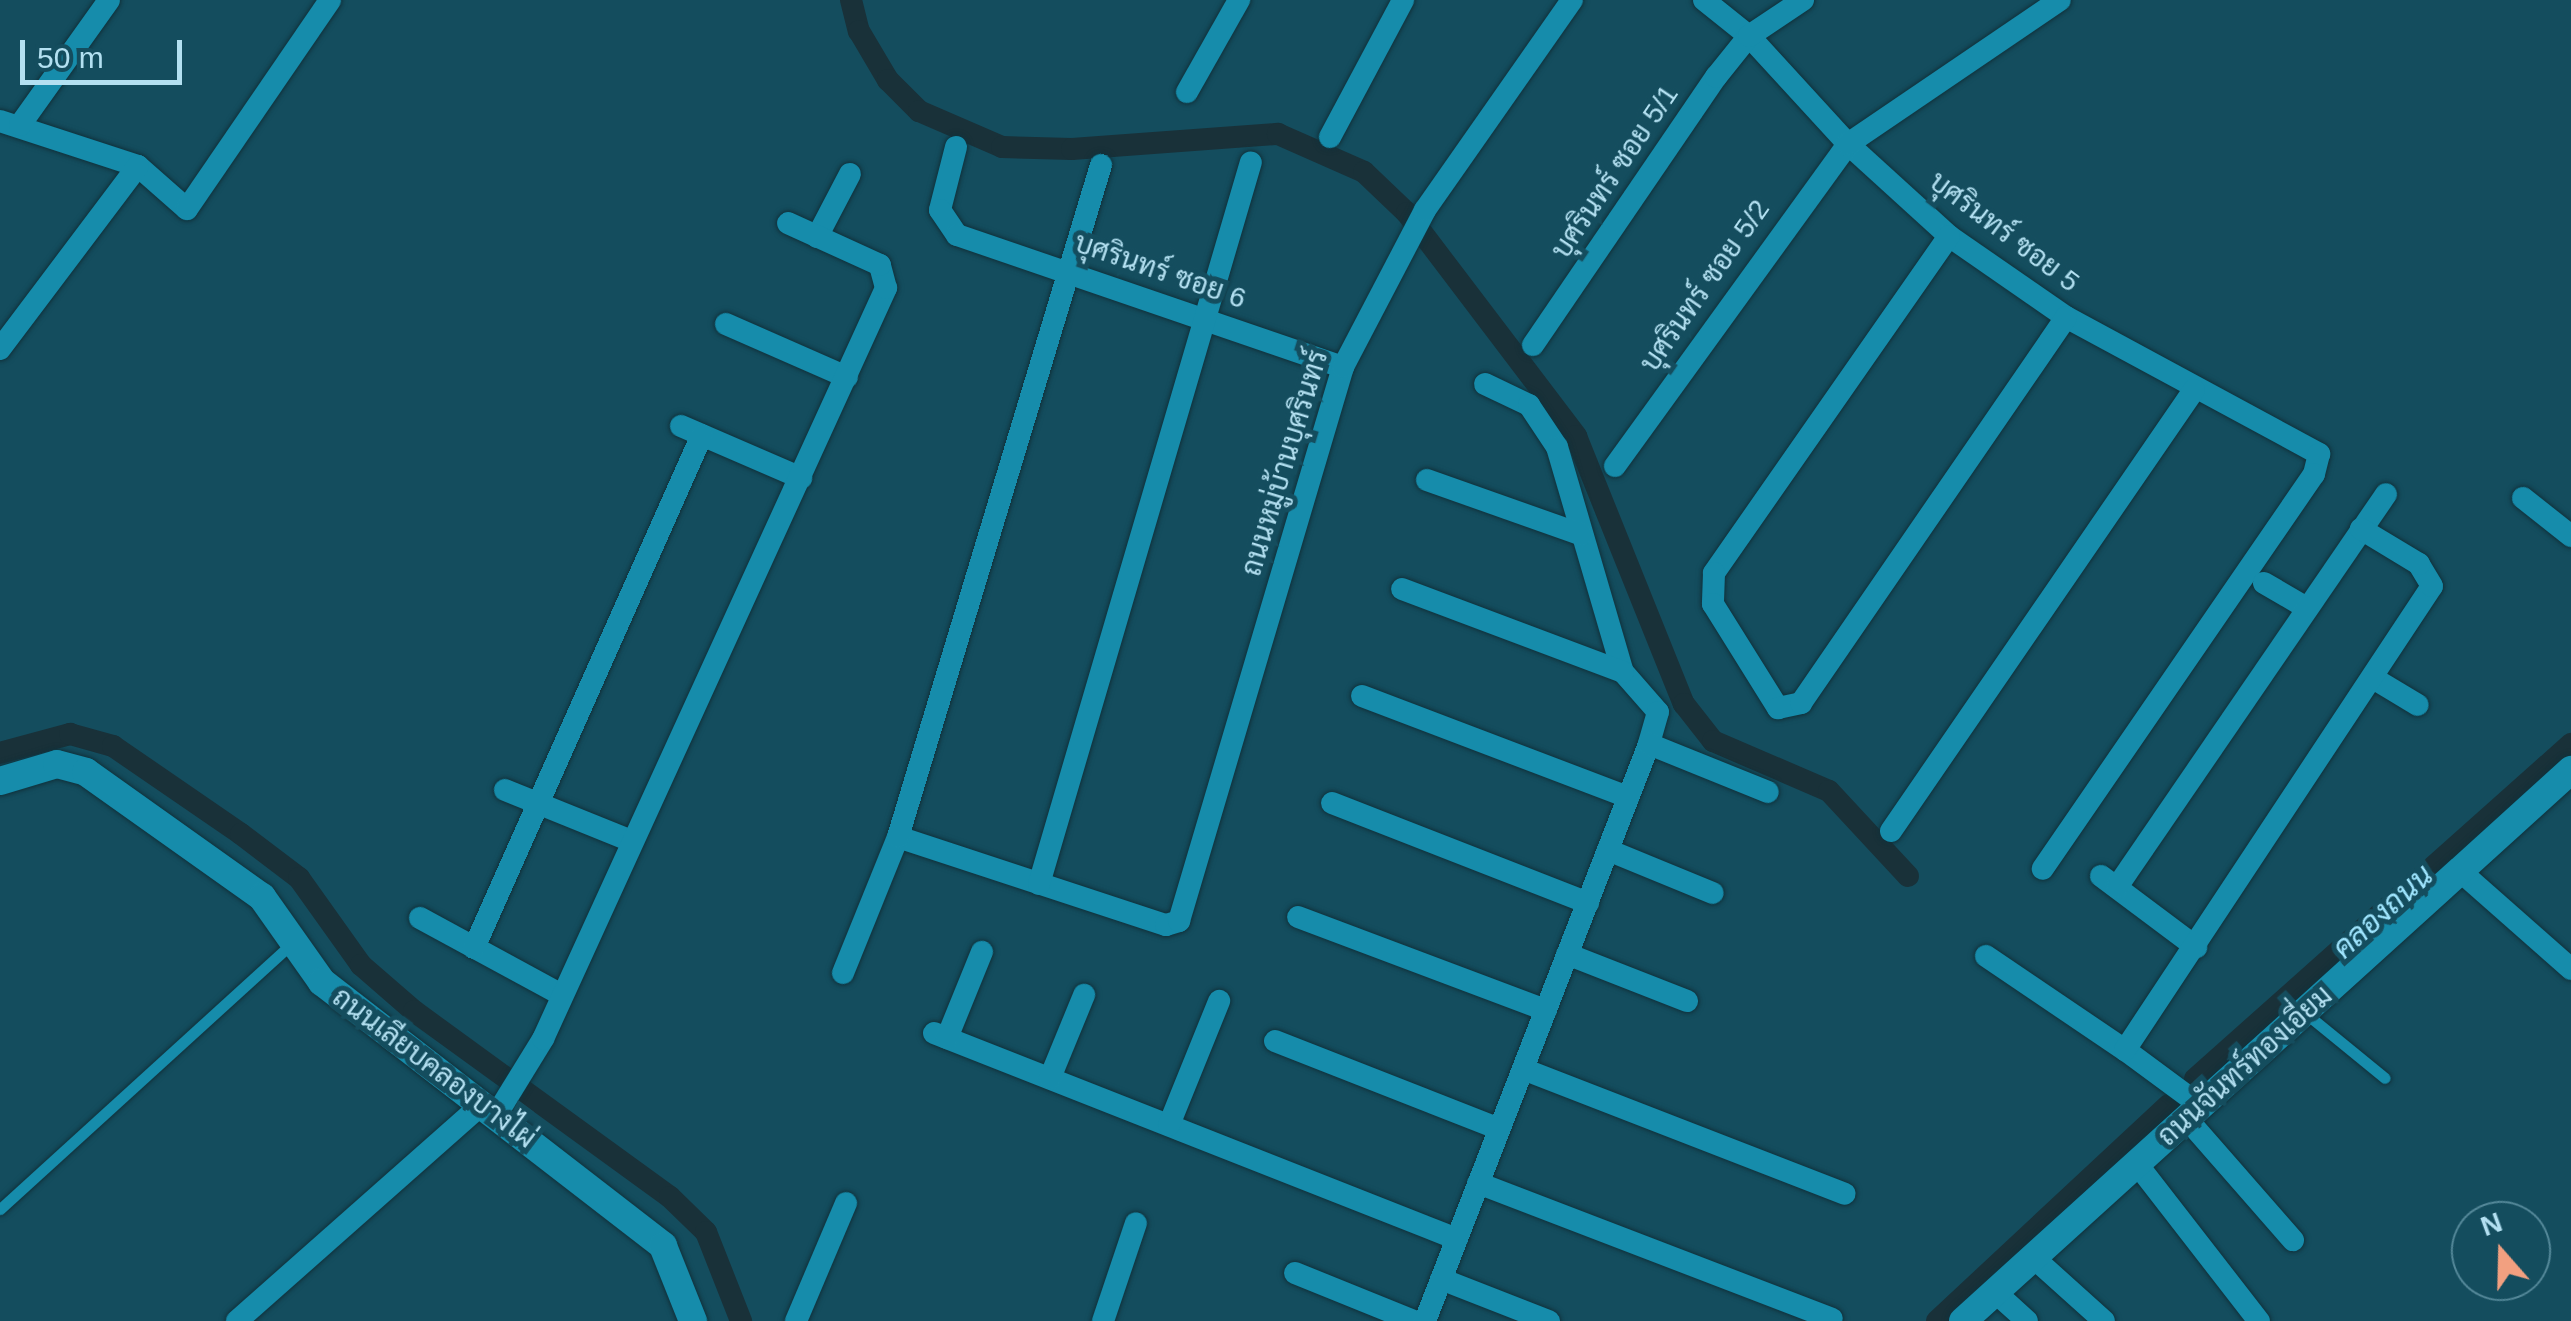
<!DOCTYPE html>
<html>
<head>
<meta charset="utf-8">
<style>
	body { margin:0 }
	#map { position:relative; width:2571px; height:1321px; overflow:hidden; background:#144d5e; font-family:Arial,Sarabun,sans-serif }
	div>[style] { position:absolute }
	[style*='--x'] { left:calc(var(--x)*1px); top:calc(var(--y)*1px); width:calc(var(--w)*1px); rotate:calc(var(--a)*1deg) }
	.canal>* { height:22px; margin:-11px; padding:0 11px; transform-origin:11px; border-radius:11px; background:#193139 }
	.roads { filter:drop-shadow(0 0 2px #10313b) drop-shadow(0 0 2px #10313b) }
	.service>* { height:11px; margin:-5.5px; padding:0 5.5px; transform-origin:5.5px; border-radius:5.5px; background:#168cab }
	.minor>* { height:22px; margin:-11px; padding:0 11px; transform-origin:11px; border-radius:11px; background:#168cab }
	.tertiary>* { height:28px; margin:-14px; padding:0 14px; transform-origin:14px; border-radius:14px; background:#168cab }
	span { translate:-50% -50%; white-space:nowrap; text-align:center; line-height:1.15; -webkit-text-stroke:10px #144d5e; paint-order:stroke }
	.street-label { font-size:28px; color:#b3e0f1 }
	.water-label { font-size:30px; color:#a0e6ff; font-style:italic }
	.north { position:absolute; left:2451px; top:1201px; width:100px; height:100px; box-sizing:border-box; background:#144d5e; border:2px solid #548899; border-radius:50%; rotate:340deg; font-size:28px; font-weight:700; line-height:40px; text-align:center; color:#b3e0f1 }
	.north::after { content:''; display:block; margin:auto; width:35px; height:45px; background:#f2a080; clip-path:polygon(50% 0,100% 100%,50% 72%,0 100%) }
	.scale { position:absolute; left:20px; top:40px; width:162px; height:45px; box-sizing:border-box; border:5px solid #b3e0f1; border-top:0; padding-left:12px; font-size:30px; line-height:35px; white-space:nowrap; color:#b3e0f1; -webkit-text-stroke:8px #144d5e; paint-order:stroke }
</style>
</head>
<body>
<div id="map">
	<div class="canal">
		<div style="--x:851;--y:0;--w:32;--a:76"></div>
		<div style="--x:859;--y:31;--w:57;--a:59.4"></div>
		<div style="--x:888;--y:80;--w:44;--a:45"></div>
		<div style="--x:919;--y:111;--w:90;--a:23.4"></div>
		<div style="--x:1002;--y:147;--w:70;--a:1.6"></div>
		<div style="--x:1072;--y:149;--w:207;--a:-4.2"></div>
		<div style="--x:1278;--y:134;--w:94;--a:23.8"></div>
		<div style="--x:1364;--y:172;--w:59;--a:43.6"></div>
		<div style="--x:1407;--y:213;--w:280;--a:52.8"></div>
		<div style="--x:1576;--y:436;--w:289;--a:68.1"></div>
		<div style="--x:1684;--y:704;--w:47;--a:51.9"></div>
		<div style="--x:1713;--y:741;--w:126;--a:23.3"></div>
		<div style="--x:1829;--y:791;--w:116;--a:47.1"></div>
		<div style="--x:0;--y:753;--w:73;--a:-15.2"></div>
		<div style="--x:70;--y:734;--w:45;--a:15.6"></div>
		<div style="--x:113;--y:746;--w:155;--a:34.5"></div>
		<div style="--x:241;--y:834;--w:73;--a:37.2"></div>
		<div style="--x:299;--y:878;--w:107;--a:54.5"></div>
		<div style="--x:361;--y:965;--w:70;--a:41"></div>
		<div style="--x:414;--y:1011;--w:316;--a:36"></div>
		<div style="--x:670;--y:1197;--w:50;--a:44.2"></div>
		<div style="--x:706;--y:1232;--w:96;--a:68.5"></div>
		<div style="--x:2195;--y:1079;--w:504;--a:-41.7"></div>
		<div style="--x:1937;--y:1321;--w:317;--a:-43"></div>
	</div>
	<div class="roads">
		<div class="service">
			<div style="--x:2304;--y:1012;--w:104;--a:39.2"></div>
			<div style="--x:0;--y:1209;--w:396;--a:-42.3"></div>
		</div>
		<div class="minor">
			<div style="--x:1704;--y:0;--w:58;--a:38.7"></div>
			<div style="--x:1749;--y:36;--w:147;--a:47.5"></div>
			<div style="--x:1848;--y:144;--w:137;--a:42.3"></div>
			<div style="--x:1949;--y:236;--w:142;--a:34.7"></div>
			<div style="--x:2066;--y:317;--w:288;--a:28.4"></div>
			<div style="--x:2319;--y:454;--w:21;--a:104"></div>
			<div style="--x:2314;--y:474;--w:479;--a:124.5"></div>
			<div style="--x:1187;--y:92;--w:106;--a:-60.5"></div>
			<div style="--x:0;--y:121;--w:145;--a:18.1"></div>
			<div style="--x:138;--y:166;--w:65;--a:41.3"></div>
			<div style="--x:187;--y:209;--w:253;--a:-55.6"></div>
			<div style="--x:20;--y:125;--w:153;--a:-54.5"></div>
			<div style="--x:1330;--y:137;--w:155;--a:-61.9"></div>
			<div style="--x:956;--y:147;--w:65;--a:104.3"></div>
			<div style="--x:940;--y:210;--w:30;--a:56"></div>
			<div style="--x:957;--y:235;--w:408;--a:18.9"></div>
			<div style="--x:1949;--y:236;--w:411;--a:124.9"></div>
			<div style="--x:1714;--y:573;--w:31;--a:92"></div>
			<div style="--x:1713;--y:604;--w:123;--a:58"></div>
			<div style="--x:1778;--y:708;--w:24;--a:-12"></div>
			<div style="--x:1801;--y:703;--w:468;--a:-55.5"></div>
			<div style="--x:817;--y:237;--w:71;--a:-62.4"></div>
			<div style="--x:726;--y:324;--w:132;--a:23.7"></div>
			<div style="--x:1533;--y:345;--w:325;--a:-55.7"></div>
			<div style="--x:1716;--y:77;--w:53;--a:-51.2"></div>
			<div style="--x:1749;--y:36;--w:65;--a:-33.7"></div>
			<div style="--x:0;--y:349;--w:229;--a:-53"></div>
			<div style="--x:1485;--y:384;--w:49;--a:25.5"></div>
			<div style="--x:1529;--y:405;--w:50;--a:56.3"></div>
			<div style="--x:1557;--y:447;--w:234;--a:73.7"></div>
			<div style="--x:1623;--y:672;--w:53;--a:48.8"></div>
			<div style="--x:1658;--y:712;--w:33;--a:106"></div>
			<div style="--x:681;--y:426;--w:131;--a:23.4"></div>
			<div style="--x:1615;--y:466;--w:397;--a:-54.1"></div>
			<div style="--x:1848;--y:144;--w:256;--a:-34.2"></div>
			<div style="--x:1427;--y:480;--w:164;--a:19.5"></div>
			<div style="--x:2523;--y:498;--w:61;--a:38.4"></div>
			<div style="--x:2264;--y:583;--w:50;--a:30.2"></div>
			<div style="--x:1402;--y:589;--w:236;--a:20.6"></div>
			<div style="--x:2373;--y:678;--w:52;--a:31"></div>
			<div style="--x:1362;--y:696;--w:285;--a:20.8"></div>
			<div style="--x:505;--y:790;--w:136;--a:22"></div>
			<div style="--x:1332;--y:803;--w:275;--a:21.3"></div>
			<div style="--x:1891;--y:831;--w:535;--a:-55.51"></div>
			<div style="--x:898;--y:837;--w:282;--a:18.2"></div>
			<div style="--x:1166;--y:925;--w:14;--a:-17"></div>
			<div style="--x:1179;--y:921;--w:578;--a:-73.51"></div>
			<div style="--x:1343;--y:367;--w:177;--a:-62.4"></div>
			<div style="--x:1425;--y:210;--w:256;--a:-55"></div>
			<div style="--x:1608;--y:850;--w:113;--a:22.3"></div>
			<div style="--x:2460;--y:871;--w:148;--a:41.4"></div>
			<div style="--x:2101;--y:876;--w:119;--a:36.8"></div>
			<div style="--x:1039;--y:884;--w:752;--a:-73.64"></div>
			<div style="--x:2117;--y:887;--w:476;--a:-55.6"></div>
			<div style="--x:1298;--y:917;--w:265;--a:20.6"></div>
			<div style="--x:420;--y:918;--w:159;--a:28.5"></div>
			<div style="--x:474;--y:948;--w:561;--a:-66.04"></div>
			<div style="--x:1567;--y:954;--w:129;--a:21.4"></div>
			<div style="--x:1986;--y:956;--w:168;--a:34.1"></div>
			<div style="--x:843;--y:973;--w:147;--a:-68"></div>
			<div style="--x:898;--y:837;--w:702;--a:-73.19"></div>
			<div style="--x:934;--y:1033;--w:562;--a:21.5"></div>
			<div style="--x:947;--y:1038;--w:93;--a:-67.9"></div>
			<div style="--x:1275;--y:1041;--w:241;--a:21.4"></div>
			<div style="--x:1523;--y:1069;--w:345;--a:21.2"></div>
			<div style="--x:1050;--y:1078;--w:90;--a:-67.7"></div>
			<div style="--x:2201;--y:1106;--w:94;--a:-143.6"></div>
			<div style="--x:2125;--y:1050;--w:556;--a:-56.51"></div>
			<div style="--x:2432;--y:586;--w:26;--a:-121"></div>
			<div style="--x:2419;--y:564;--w:68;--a:-148.9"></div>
			<div style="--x:495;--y:1117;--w:92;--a:-58.4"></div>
			<div style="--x:543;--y:1039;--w:826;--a:-65.45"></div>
			<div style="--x:886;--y:288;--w:24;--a:-105"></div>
			<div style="--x:880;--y:265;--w:101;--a:-155.5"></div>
			<div style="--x:2187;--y:1119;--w:161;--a:48.8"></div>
			<div style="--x:1169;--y:1125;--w:134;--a:-68"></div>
			<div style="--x:2137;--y:1164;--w:199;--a:52.2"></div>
			<div style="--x:1478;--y:1183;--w:379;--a:21"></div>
			<div style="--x:2034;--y:1258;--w:94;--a:42"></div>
			<div style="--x:1295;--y:1273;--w:128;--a:22"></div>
			<div style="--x:1441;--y:1279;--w:116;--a:21.3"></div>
			<div style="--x:1995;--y:1292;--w:43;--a:42.2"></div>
			<div style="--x:237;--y:1321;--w:324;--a:-41.5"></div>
			<div style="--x:796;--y:1321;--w:128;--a:-67"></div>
			<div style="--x:1103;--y:1321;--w:103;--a:-71.4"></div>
			<div style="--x:1425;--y:1321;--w:619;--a:-68.78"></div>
			<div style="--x:1649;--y:744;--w:128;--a:22"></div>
		</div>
		<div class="tertiary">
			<div style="--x:0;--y:781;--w:59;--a:-16.6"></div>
			<div style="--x:57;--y:764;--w:30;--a:15"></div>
			<div style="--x:86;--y:772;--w:216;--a:35.4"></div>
			<div style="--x:262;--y:897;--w:104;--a:54.8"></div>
			<div style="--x:322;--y:982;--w:431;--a:37.7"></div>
			<div style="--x:663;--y:1246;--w:81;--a:68.2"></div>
			<div style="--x:1963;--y:1321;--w:821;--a:-42.18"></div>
		</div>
	</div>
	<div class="street-label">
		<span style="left:1615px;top:172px;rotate:-56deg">บุศรินทร์ ซอย 5/1</span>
		<span style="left:2004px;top:232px;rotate:37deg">บุศรินทร์ ซอย 5</span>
		<span style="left:1160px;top:271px;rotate:19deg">บุศรินทร์ ซอย 6</span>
		<span style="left:1705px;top:286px;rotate:-55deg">บุศรินทร์ ซอย 5/2</span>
		<span style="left:1285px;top:463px;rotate:-73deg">ถนนหมู่บ้านบุศรินทร์</span>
		<span style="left:2245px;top:1066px;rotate:-42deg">ถนนจันทร์ทองเอี่ยม</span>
		<span style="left:434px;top:1068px;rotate:37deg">ถนนเลียบคลองบางไผ่</span>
	</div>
	<div class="water-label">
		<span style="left:2383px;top:912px;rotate:-42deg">คลองถนน</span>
	</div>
	<div class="north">N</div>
	<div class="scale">50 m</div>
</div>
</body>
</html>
